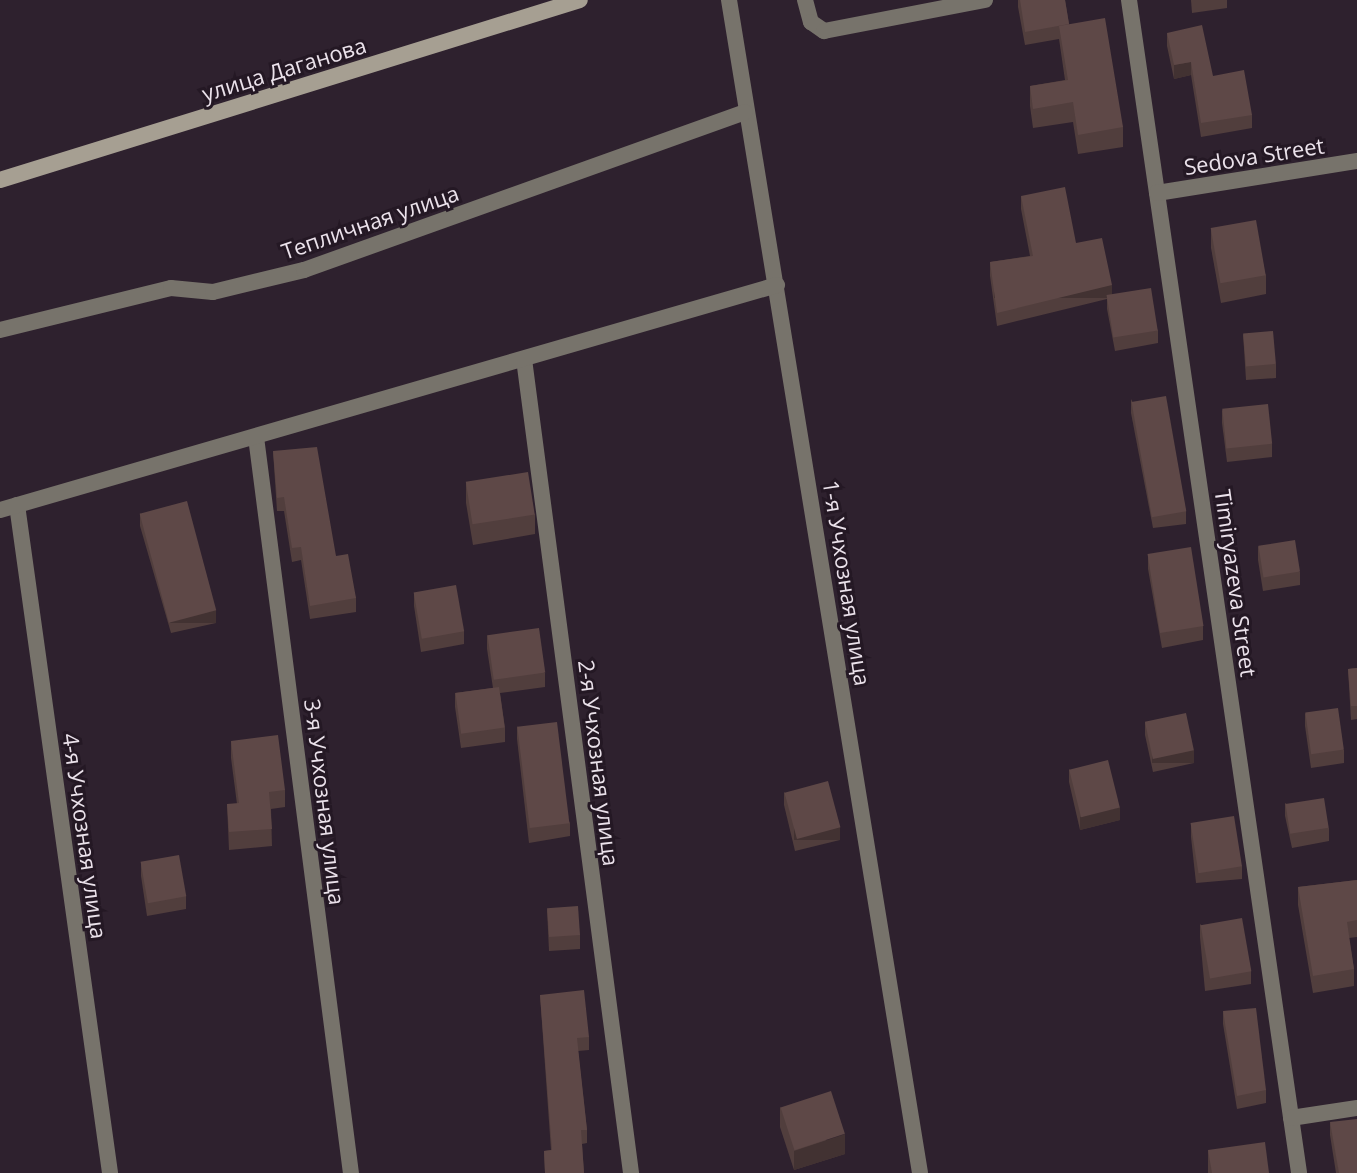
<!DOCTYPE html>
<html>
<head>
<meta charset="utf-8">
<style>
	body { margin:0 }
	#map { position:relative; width:1357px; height:1173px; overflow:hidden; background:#2e212e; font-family:"Open Sans",sans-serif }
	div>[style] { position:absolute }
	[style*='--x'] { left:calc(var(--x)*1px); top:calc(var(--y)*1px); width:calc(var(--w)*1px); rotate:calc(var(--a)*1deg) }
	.street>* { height:16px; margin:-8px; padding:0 8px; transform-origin:8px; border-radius:8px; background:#77736b }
	.secondary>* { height:16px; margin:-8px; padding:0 8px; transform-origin:8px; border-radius:8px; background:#a69f92 }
	.wall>* { inset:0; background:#513e3d }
	.shaded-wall>* { inset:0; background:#423232; transform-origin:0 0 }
	.building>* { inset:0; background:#5e4847; transform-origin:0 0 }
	span { translate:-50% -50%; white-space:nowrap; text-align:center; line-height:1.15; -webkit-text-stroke:6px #241824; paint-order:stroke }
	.street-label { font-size:22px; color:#ebe2eb }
</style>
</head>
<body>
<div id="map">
	<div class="street">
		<div style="--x:729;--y:0;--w:1188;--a:80.75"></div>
		<div style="--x:805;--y:0;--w:23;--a:75"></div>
		<div style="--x:811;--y:22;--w:16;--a:35"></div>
		<div style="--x:824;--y:31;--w:164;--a:-10.9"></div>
		<div style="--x:1129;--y:0;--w:1185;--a:81.75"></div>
		<div style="--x:1157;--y:193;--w:203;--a:-9.1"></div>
		<div style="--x:0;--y:330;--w:176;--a:-13.8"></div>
		<div style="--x:171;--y:288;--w:42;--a:5.4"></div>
		<div style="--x:213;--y:292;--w:94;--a:-13.6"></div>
		<div style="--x:304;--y:270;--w:468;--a:-19.7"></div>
		<div style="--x:524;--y:359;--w:821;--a:82.51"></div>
		<div style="--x:256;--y:437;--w:742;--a:82.65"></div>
		<div style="--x:17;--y:505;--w:674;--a:82.07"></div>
		<div style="--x:0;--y:510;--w:809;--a:-16.15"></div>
		<div style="--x:1291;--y:1118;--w:67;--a:-8.6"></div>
	</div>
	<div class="secondary">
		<div style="--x:0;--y:180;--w:607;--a:-17.24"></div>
	</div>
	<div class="wall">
		<div style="clip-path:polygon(1018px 0,1065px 0,1069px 24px,1123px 127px,1123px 147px,1078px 154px,1073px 122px,1033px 128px,1030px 106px,1030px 86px,1065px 80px,1059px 39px,1025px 45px,1018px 7px)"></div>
		<div style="clip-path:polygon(1191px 0,1227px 0,1227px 8px,1192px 13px)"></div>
		<div style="clip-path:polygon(1167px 33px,1213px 76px,1252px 115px,1252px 128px,1201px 137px,1191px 75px,1174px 79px,1167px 46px)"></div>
		<div style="clip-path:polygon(1021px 196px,1076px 243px,1112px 295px,1158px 330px,1158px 343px,1115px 351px,1107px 309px,1107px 299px,997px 326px,990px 276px,990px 262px,1030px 256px,1021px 209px)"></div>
		<div style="clip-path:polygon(1211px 228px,1266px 275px,1266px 294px,1221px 303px,1211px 248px)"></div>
		<div style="clip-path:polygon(1243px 334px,1276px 364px,1276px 378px,1246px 380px)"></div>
		<div style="clip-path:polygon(1131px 399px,1186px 511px,1186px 524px,1153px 528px,1131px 413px)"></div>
		<div style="clip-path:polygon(1222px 410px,1272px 444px,1272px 457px,1227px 462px,1222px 423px)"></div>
		<div style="clip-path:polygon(273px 451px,336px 556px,356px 598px,356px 612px,310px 619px,301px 560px,292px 562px,284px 511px,277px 511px)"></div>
		<div style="clip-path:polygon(466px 483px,535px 514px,535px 534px,473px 545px,466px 503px)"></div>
		<div style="clip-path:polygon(140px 513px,216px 623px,171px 633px,140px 526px)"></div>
		<div style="clip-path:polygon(1258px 546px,1300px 572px,1300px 585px,1263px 591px,1258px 560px)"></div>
		<div style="clip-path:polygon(1148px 556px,1203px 626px,1203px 640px,1162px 648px,1148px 569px)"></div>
		<div style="clip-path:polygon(414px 593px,464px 631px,464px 644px,421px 652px,414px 606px)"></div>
		<div style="clip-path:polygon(487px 635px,545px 673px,545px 687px,500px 693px,505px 728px,505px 742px,461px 748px,455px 707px,455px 693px,493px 688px,487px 649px)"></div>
		<div style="clip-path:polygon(1357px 668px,1357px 719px,1351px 720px,1348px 669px)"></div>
		<div style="clip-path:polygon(1305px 713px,1344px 750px,1344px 763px,1311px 768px,1305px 726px)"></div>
		<div style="clip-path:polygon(1145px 722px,1194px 763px,1153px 772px,1145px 735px)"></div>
		<div style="clip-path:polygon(517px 726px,570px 823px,570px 836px,529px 843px,517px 739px)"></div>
		<div style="clip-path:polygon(231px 741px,285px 790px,285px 807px,271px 809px,272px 846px,229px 850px,227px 804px,237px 804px,231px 758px)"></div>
		<div style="clip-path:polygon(1069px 769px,1120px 820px,1080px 830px,1069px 782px)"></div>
		<div style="clip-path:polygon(784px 792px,840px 840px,795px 851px,784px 805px)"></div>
		<div style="clip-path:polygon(1285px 803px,1329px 828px,1329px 841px,1292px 848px,1285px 816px)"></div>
		<div style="clip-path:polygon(1191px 824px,1242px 866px,1242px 879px,1196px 883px,1191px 837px)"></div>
		<div style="clip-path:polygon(141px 863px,186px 896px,186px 909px,147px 916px,141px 876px)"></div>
		<div style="clip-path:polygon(1357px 880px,1357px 937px,1349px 938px,1354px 969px,1354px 986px,1313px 993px,1298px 905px,1298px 887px)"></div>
		<div style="clip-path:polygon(547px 909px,580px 935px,580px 949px,549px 951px)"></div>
		<div style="clip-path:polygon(1200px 924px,1251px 971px,1251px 984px,1205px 991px,1200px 937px)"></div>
		<div style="clip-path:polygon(540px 995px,589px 1037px,589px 1050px,578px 1051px,587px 1130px,587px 1143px,582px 1144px,584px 1173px,545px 1173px,544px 1151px,551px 1150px)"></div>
		<div style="clip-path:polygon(1223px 1011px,1266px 1090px,1266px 1103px,1237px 1109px,1223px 1024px)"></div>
		<div style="clip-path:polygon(780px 1107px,845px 1154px,794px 1170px,780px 1127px)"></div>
		<div style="clip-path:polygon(1330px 1122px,1357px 1173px,1336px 1173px,1330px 1135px)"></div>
		<div style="clip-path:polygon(1208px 1150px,1269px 1173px,1208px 1173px)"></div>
	</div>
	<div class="shaded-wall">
		<div style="clip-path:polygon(1191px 62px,1191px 75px,1174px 79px,1174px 65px)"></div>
		<div style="left:1112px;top:285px;width:13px;height:118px;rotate:90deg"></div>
		<div style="left:216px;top:610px;width:13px;height:46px;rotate:90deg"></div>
		<div style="left:1194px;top:750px;width:13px;height:42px;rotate:90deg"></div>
		<div style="clip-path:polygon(1120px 807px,1120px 820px,1080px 830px,1080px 817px)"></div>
		<div style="left:840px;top:827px;width:13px;height:46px;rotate:90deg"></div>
		<div style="clip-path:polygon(845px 1134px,845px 1154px,794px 1170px,794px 1151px)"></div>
	</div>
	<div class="building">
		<div style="clip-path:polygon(1020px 0,1065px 0,1069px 24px,1025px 32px)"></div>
		<div style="clip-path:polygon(1105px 18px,1123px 127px,1078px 135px,1073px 102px,1033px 109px,1030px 86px,1068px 80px,1059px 26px)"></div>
		<div style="clip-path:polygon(1202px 25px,1213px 76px,1244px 70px,1252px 115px,1201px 123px,1191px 62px,1174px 65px,1167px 33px)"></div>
		<div style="clip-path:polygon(1065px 187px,1076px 243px,1102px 238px,1112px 285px,997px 313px,990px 262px,1033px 256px,1021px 196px)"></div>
		<div style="left:1256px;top:220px;width:56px;height:46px;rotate:80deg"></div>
		<div style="left:1151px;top:288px;width:43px;height:45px;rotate:81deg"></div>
		<div style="left:1273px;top:331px;width:33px;height:30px;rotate:85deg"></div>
		<div style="left:1166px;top:396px;width:117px;height:35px;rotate:80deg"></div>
		<div style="left:1268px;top:404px;width:40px;height:46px;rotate:84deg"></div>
		<div style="clip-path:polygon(317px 447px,336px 556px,348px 554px,356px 598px,310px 606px,301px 547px,292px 548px,284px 497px,277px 498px,273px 451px)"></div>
		<div style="left:528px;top:472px;width:43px;height:63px;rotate:81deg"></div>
		<div style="left:187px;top:501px;width:113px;height:49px;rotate:75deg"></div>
		<div style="left:1295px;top:540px;width:32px;height:37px;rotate:81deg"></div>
		<div style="left:1191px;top:547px;width:80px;height:44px;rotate:81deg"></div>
		<div style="left:456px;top:585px;width:47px;height:43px;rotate:80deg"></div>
		<div style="left:539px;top:628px;width:45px;height:52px;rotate:82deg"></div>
		<div style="clip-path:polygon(1357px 668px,1357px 706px,1351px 706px,1348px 669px)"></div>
		<div style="left:499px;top:687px;width:41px;height:44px;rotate:82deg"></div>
		<div style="left:1338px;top:708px;width:42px;height:33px;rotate:82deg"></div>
		<div style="left:1186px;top:713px;width:38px;height:42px;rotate:78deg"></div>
		<div style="left:557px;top:722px;width:102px;height:40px;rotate:83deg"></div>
		<div style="clip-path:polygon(278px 735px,285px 790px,269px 792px,272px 829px,229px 832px,227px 804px,239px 803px,231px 741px)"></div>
		<div style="left:1108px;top:760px;width:49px;height:40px;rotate:76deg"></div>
		<div style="left:828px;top:781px;width:48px;height:45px;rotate:75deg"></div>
		<div style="left:1324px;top:798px;width:30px;height:39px;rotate:81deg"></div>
		<div style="left:1234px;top:816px;width:51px;height:44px;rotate:81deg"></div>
		<div style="left:179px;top:855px;width:42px;height:39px;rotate:80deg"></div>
		<div style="clip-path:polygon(1357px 880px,1357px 920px,1347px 922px,1354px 969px,1313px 976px,1298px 887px)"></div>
		<div style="left:578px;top:906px;width:29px;height:31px;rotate:86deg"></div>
		<div style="left:1242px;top:918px;width:54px;height:42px;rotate:80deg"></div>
		<div style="clip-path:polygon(584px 990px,589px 1037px,577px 1038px,587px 1130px,581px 1130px,584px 1173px,545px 1173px,544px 1151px,552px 1150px,540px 995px)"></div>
		<div style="clip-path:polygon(1256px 1008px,1266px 1090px,1237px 1096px,1223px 1011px)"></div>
		<div style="left:831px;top:1091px;width:45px;height:53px;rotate:72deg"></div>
		<div style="clip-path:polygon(1357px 1119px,1357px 1173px,1339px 1173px,1330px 1122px)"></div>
		<div style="clip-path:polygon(1265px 1142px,1269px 1173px,1212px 1173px,1208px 1150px)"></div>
	</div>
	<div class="street-label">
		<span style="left:284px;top:69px;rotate:-17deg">улица Даганова</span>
		<span style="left:1254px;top:156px;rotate:-9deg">Sedova Street</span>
		<span style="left:370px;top:222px;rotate:-19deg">Тепличная улица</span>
		<span style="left:847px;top:583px;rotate:81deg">1-я Учхозная улица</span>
		<span style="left:1236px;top:583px;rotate:82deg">Timiryazeva Street</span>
		<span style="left:599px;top:763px;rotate:83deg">2-я Учхозная улица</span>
		<span style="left:325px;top:802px;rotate:83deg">3-я Учхозная улица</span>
		<span style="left:85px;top:836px;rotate:82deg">4-я Учхозная улица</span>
	</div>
</div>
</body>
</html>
